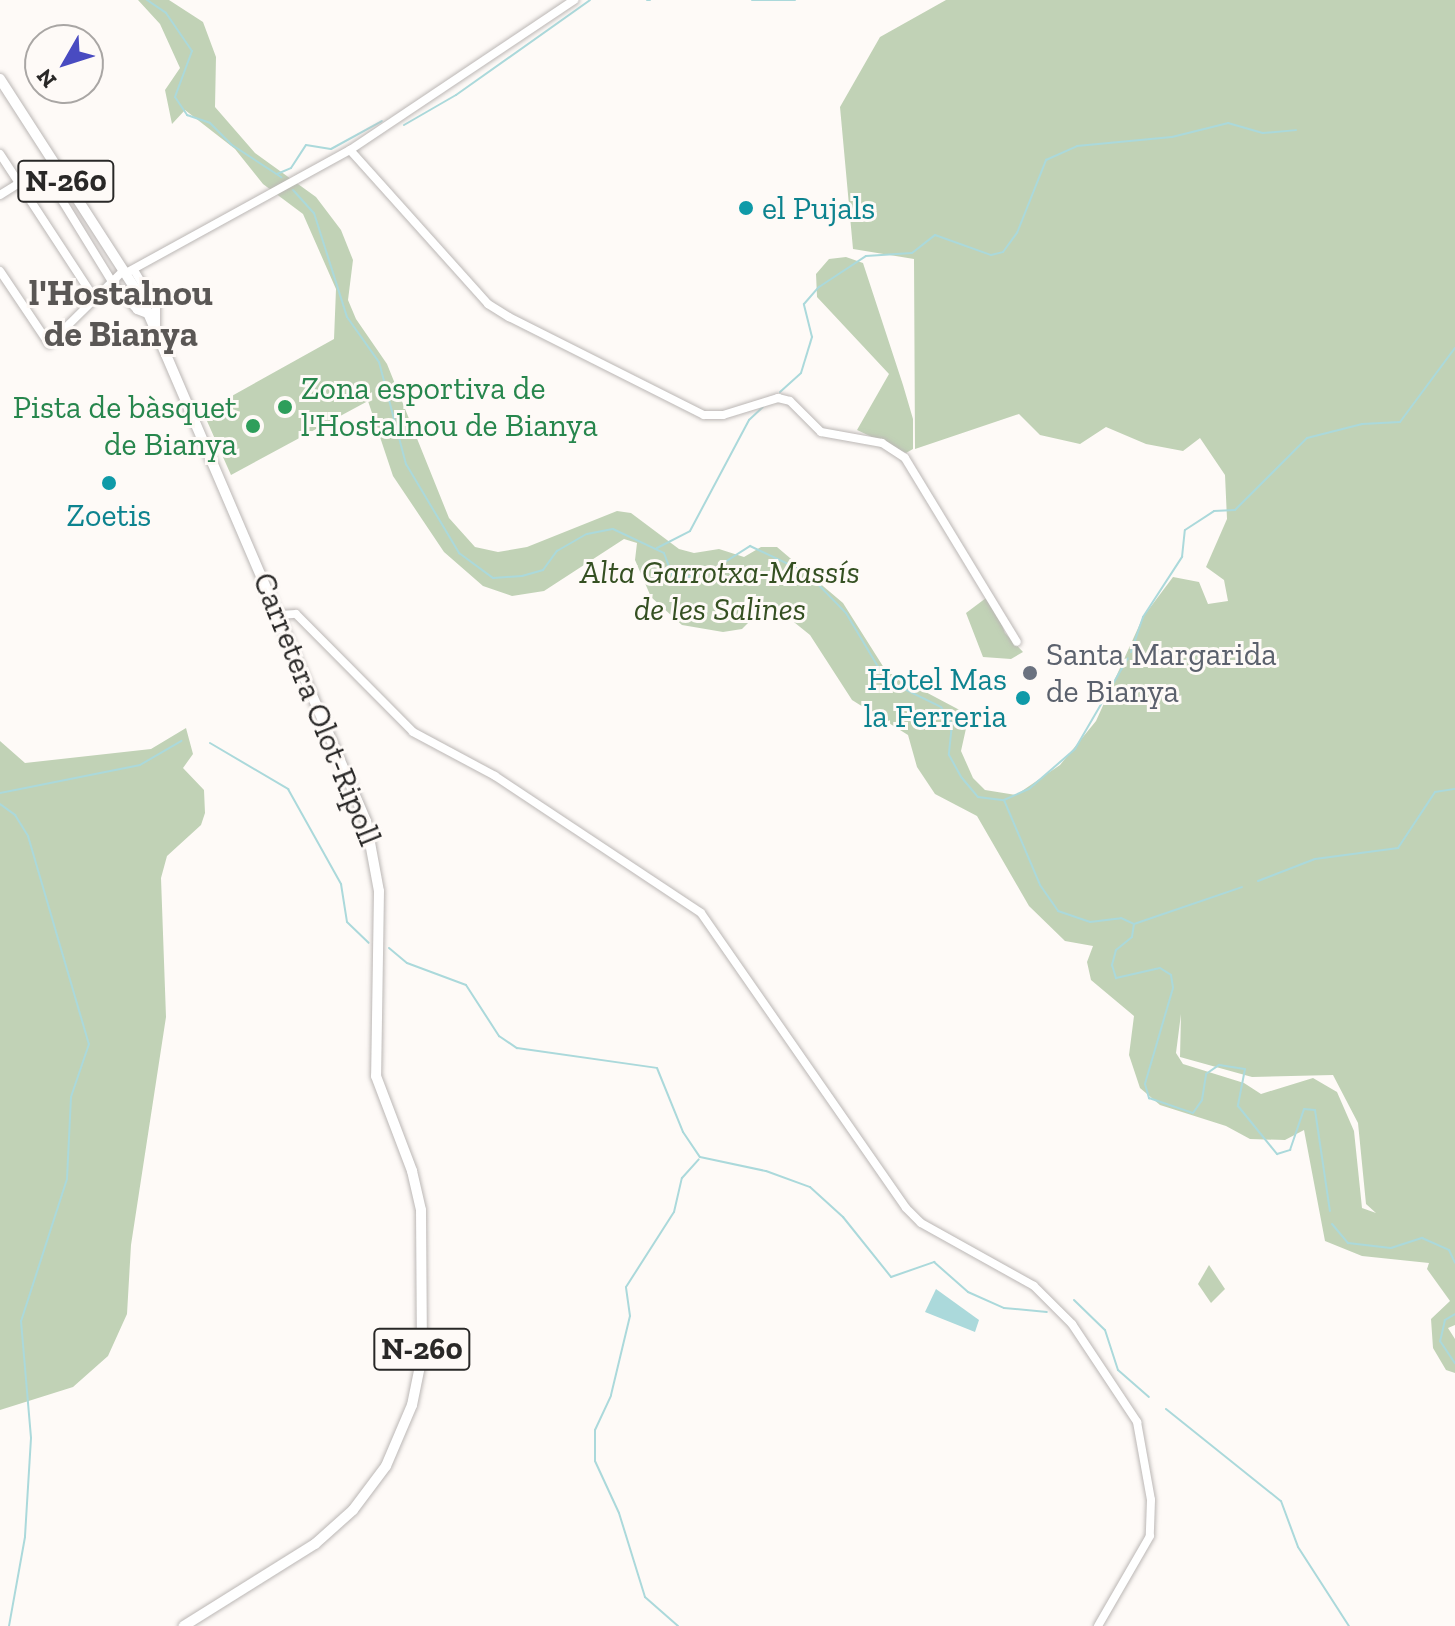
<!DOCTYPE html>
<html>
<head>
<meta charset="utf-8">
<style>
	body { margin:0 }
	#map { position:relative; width:1455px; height:1626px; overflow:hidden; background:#fefaf7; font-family:"Zilla Slab",serif }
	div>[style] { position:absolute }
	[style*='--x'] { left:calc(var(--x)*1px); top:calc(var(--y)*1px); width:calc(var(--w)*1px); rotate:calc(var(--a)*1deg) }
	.green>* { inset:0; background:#c1d2b6 }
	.water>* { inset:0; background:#abd9db }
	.stream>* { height:2px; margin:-1px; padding:0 1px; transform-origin:1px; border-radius:1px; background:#abd9db }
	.roads { filter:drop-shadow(0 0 2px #bbb7b5) drop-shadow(0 0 2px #bbb7b5) }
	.minor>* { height:8px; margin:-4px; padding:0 4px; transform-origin:4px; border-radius:4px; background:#fff }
	.major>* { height:10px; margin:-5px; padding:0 5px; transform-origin:5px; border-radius:5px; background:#fff }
	.dots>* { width:22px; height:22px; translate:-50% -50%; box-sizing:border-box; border:4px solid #fefaf7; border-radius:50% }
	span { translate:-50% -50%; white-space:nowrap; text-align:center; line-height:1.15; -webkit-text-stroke:6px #fefaf7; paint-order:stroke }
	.shield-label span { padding:2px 6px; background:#fefaf7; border:2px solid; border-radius:6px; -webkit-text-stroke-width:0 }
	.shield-label { font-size:30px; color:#292827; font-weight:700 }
	.culture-label { font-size:32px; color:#0d838f }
	.left { translate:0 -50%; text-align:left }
	.right { translate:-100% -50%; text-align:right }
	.leisure-label { font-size:32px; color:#27864d }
	.park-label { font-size:32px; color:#355022; font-style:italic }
	.worship-label { font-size:32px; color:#5b616d }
	.street-label { font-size:32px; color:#292827 }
	.quarter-label { font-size:36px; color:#5a5755; font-weight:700 }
	.north { position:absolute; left:24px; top:24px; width:80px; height:80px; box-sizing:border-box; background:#fefaf7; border:2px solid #a9a6a4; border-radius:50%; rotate:231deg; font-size:22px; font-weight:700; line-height:32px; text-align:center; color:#292827 }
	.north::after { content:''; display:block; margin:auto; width:28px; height:36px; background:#494bc1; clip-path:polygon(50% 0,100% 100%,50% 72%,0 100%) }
</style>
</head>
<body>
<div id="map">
	<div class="green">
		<div style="clip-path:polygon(evenodd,138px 0,169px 0,203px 22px,216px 57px,215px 107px,255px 153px,316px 197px,341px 230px,353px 260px,348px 300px,356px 319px,387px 364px,449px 518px,475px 547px,498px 552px,527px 547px,617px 511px,631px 513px,679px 549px,694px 553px,719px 549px,744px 557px,761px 547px,777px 547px,843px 603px,886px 671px,969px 715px,961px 751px,973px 778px,985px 790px,1016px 795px,1060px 765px,1096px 721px,1143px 617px,1173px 577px,1199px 582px,1208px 604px,1228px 601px,1224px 580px,1206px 567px,1227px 519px,1225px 475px,1200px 438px,1183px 451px,1146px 444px,1106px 427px,1080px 444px,1040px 435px,1019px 414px,915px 449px,914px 259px,853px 249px,840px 107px,880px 37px,946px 0,1455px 0,1455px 1325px,1448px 1328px,1455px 1339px,1455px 1373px,1446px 1370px,1433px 1348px,1431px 1319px,1450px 1301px,1427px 1269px,1429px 1263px,1362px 1256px,1325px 1241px,1304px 1130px,1285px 1140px,1250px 1139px,1226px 1126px,1160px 1105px,1140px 1088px,1129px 1055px,1134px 1016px,1091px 980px,1087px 962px,1093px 946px,1065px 941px,1029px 906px,977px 816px,935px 794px,917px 767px,908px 735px,852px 700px,810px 635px,769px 602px,742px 629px,723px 632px,682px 625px,651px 597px,635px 560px,637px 543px,624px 539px,544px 591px,512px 596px,483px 586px,444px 552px,393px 476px,368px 401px,231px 475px,203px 412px,334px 339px,336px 289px,303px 214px,263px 184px,235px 149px,185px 110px,172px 124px,165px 90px,180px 68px,160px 24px,138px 0,1181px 1014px,1180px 1057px,1252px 1077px,1333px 1075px,1358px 1123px,1366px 1204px,1376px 1213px,1362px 1208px,1354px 1131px,1337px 1092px,1313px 1078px,1261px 1094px,1244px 1083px,1183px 1064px,1176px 1053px,1181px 1014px)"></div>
		<div style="clip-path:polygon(846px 257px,863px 263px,903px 385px,913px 419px,913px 449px,906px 453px,857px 430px,889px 374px,817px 297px,816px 274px,829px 259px)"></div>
		<div style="clip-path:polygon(990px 595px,1005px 633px,1023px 652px,1011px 659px,983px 657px,966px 613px)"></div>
		<div style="clip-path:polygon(186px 728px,193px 754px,183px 768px,204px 790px,205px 813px,201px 825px,167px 856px,161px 878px,166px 1017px,131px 1245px,127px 1314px,108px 1356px,73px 1387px,0 1410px,0 741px,25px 763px,151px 749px)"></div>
		<div style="clip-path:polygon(1209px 1265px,1225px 1289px,1211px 1303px,1198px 1284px)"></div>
	</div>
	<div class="water">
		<div style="clip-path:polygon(936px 1289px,979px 1320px,975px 1332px,925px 1312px)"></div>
	</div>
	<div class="stream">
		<div style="--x:147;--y:0;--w:23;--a:34"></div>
		<div style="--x:166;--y:13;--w:46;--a:55.6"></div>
		<div style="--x:192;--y:51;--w:49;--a:110.3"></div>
		<div style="--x:175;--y:97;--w:22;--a:56"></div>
		<div style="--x:187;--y:115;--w:24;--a:19"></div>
		<div style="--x:210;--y:123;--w:31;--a:45"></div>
		<div style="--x:232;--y:145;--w:59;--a:33.1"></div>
		<div style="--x:647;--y:0;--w:3;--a:0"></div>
		<div style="--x:752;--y:0;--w:43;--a:0"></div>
		<div style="--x:404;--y:125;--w:60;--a:-30"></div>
		<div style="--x:456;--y:95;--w:164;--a:-35.3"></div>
		<div style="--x:277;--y:174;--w:15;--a:-23"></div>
		<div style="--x:291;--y:168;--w:27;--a:-57"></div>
		<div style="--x:306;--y:145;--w:25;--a:9"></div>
		<div style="--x:331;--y:149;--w:58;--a:-28.8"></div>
		<div style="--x:293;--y:190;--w:31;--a:48"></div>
		<div style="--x:314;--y:213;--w:109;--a:72.4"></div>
		<div style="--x:347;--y:317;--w:55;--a:54.6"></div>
		<div style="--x:379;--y:362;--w:106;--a:75.2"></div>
		<div style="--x:406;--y:464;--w:104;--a:59.2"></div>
		<div style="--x:459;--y:553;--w:42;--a:36.3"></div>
		<div style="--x:493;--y:578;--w:29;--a:-4"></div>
		<div style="--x:522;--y:576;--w:22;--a:-16"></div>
		<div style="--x:543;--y:570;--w:24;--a:-54"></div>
		<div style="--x:557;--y:551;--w:34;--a:-30"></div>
		<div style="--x:587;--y:534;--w:26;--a:-11"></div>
		<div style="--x:613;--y:529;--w:56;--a:25.2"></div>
		<div style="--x:664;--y:553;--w:30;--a:70"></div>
		<div style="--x:674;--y:581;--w:42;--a:-16.7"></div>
		<div style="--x:714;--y:569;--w:43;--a:-32.6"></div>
		<div style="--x:750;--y:546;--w:63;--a:25.3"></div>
		<div style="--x:807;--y:573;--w:56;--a:45.7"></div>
		<div style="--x:846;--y:613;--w:78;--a:59.2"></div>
		<div style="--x:886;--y:680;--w:61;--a:26.1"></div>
		<div style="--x:941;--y:707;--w:20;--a:57"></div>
		<div style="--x:952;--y:724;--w:31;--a:96"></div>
		<div style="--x:949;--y:755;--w:26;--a:61"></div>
		<div style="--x:962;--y:778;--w:25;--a:50"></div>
		<div style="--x:978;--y:797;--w:26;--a:7"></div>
		<div style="--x:1004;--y:800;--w:92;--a:67"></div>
		<div style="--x:1040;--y:885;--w:32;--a:55"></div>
		<div style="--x:1058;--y:911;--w:34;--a:19"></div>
		<div style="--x:1090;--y:922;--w:31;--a:-7"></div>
		<div style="--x:1121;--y:918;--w:14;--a:25"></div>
		<div style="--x:1134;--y:924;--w:13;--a:99"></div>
		<div style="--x:1132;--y:937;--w:21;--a:141"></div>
		<div style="--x:1116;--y:950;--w:16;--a:105"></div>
		<div style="--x:1112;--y:965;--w:14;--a:73"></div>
		<div style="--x:1116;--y:978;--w:45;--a:-12.8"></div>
		<div style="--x:1160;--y:968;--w:13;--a:32"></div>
		<div style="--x:1171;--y:975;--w:13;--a:81"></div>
		<div style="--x:1173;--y:988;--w:100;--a:106.3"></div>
		<div style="--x:1145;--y:1084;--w:15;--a:74"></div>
		<div style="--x:1149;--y:1098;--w:46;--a:18.8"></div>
		<div style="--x:1193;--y:1113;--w:16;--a:-55"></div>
		<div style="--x:1202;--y:1100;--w:26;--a:-81"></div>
		<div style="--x:1206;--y:1074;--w:16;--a:-35"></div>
		<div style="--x:1219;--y:1065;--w:26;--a:9"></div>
		<div style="--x:1245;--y:1069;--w:38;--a:101"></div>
		<div style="--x:1238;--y:1106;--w:62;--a:50.9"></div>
		<div style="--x:1277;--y:1154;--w:14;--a:-17"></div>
		<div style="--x:1290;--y:1150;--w:43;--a:-71.1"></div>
		<div style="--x:1304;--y:1109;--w:11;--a:5"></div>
		<div style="--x:1315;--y:1110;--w:102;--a:81.6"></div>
		<div style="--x:780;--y:392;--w:28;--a:-42"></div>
		<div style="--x:801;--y:373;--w:38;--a:-73"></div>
		<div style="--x:812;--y:337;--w:34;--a:-104"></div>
		<div style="--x:804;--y:304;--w:23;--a:-49"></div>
		<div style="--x:819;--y:287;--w:56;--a:-33.4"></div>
		<div style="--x:866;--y:256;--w:46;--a:-3.7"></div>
		<div style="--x:912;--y:253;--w:29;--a:-38"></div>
		<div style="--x:935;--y:235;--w:59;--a:19.7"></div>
		<div style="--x:991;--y:255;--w:12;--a:-14"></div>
		<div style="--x:1003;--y:252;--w:24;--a:-54"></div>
		<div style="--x:1017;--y:233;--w:79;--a:-68.3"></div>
		<div style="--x:1046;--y:160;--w:34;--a:-24"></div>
		<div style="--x:1077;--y:146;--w:95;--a:-5.4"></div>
		<div style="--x:1172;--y:137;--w:58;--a:-14"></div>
		<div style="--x:1228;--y:123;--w:36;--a:16"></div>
		<div style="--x:1263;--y:133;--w:33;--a:-5"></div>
		<div style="--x:657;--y:548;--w:37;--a:-27"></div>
		<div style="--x:690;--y:531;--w:126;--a:-62"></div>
		<div style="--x:749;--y:420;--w:19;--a:-43"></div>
		<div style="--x:1131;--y:652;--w:37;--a:-71"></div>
		<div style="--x:1143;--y:617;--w:72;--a:-57"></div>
		<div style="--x:1182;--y:557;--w:27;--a:-84"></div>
		<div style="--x:1185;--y:530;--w:35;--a:-33"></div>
		<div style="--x:1214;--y:511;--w:21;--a:-3"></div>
		<div style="--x:1235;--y:510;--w:102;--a:-45"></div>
		<div style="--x:1307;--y:438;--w:57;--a:-14.3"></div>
		<div style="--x:1362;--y:424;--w:38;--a:-3"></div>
		<div style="--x:1400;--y:422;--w:92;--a:-53.4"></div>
		<div style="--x:210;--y:743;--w:91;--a:30.5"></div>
		<div style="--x:288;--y:789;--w:109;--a:60.8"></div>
		<div style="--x:341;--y:884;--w:38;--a:81"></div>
		<div style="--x:347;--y:922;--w:30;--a:44"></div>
		<div style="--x:0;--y:793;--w:143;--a:-11.3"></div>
		<div style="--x:140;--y:765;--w:48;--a:-30.3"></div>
		<div style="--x:1004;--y:800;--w:27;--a:-24"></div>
		<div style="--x:1029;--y:789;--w:61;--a:-41"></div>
		<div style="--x:1075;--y:749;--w:105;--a:-59.8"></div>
		<div style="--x:0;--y:804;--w:19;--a:36"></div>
		<div style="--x:15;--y:815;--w:25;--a:58"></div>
		<div style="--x:28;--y:836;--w:217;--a:73.7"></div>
		<div style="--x:89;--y:1044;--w:56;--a:108.8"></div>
		<div style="--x:71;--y:1097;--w:82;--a:92.8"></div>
		<div style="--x:67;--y:1179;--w:149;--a:107.9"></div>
		<div style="--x:21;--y:1321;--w:117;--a:85.1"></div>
		<div style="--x:31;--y:1438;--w:99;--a:93.5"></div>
		<div style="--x:25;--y:1537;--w:90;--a:100.2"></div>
		<div style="--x:1258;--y:881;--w:61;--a:-21.1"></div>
		<div style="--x:1315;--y:859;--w:84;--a:-7.5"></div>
		<div style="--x:1398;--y:848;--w:67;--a:-56.5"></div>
		<div style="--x:1435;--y:792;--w:20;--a:-9"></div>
		<div style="--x:1134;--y:924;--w:114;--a:-18.9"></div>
		<div style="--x:389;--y:948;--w:23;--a:40"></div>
		<div style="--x:407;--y:963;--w:63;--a:20.4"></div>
		<div style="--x:466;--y:985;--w:61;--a:57.1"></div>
		<div style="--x:499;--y:1036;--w:22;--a:34"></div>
		<div style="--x:517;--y:1048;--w:141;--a:8.1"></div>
		<div style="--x:657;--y:1068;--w:69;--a:67.9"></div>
		<div style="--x:683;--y:1132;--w:30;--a:56"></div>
		<div style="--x:700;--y:1157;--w:67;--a:12"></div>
		<div style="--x:766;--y:1171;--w:47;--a:20"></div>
		<div style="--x:810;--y:1187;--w:45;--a:42.3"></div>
		<div style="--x:843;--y:1217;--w:77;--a:51.3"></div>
		<div style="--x:891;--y:1277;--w:46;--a:-19.2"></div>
		<div style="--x:934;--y:1262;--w:45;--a:41.4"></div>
		<div style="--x:968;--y:1292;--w:39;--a:24"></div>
		<div style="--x:1004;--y:1308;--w:43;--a:5.3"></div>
		<div style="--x:1332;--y:1224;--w:25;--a:50"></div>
		<div style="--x:1348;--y:1243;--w:43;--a:6.6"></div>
		<div style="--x:1391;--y:1248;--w:33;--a:-18"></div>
		<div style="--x:1422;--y:1238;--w:30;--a:24"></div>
		<div style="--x:1449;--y:1250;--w:14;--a:65"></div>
		<div style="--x:1074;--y:1300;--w:43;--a:44.1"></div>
		<div style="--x:1105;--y:1330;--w:42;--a:72"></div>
		<div style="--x:1118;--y:1370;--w:41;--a:41.1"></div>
		<div style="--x:1455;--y:1314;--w:12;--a:149"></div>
		<div style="--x:1445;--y:1320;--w:22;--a:103"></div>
		<div style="--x:1440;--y:1341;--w:27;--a:56"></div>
		<div style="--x:1166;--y:1409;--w:147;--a:38.7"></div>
		<div style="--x:1281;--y:1501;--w:49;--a:69.7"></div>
		<div style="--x:1298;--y:1547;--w:94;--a:57.2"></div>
		<div style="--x:678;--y:1626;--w:44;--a:-138.7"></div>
		<div style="--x:645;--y:1597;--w:88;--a:-107.2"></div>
		<div style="--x:619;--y:1513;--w:57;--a:-114.8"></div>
		<div style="--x:595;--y:1461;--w:31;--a:-90"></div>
		<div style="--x:595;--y:1430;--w:38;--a:-65"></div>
		<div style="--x:611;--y:1395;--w:81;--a:-76.5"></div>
		<div style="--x:630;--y:1316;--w:29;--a:-98"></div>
		<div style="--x:626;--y:1287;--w:89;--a:-57.4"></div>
		<div style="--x:674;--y:1212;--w:35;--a:-77"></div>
		<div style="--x:682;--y:1178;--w:25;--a:-48"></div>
	</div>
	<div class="roads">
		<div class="minor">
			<div style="--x:350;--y:150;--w:207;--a:48.1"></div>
			<div style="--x:488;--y:304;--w:25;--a:32"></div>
			<div style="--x:509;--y:317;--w:218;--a:26.7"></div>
			<div style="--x:704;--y:415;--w:19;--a:0"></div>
			<div style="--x:723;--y:415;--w:58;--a:-17.2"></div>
			<div style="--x:778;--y:398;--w:12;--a:14"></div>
			<div style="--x:790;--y:401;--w:44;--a:45"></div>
			<div style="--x:821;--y:432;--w:62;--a:10.2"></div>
			<div style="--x:882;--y:443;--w:27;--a:33"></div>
			<div style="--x:905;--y:458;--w:215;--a:58.7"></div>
			<div style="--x:0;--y:154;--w:173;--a:56.8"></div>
			<div style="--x:67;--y:181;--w:14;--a:146"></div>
			<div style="--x:55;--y:189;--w:113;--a:58.4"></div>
			<div style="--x:114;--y:285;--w:34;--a:47"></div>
			<div style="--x:137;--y:310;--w:14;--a:21"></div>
			<div style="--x:0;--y:195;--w:22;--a:-32"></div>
			<div style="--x:134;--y:270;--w:43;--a:59.3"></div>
			<div style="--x:156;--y:307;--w:22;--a:90"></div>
			<div style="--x:0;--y:271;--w:88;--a:56.1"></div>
			<div style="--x:49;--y:344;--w:105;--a:-44.6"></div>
			<div style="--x:126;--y:273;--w:256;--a:-28.8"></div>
			<div style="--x:350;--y:150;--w:270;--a:-33.8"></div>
			<div style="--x:280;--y:615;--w:16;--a:-4"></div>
			<div style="--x:296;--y:614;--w:166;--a:45.2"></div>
			<div style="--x:413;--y:732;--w:93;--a:28.2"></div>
			<div style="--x:495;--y:776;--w:247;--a:33.6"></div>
			<div style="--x:701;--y:913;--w:359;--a:55.2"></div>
			<div style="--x:906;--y:1208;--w:21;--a:45"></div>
			<div style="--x:921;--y:1223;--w:129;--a:29.1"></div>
			<div style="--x:1034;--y:1286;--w:54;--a:45"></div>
			<div style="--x:1072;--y:1324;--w:118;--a:56.4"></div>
			<div style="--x:1137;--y:1422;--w:79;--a:79.8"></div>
			<div style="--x:1151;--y:1500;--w:36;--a:92"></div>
			<div style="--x:1150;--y:1536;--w:104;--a:120"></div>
		</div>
		<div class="major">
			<div style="--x:0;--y:79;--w:264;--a:57.2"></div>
			<div style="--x:143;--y:301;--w:566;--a:66.79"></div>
			<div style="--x:366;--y:821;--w:71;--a:79.5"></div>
			<div style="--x:379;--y:891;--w:185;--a:90.9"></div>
			<div style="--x:376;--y:1076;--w:102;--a:69.2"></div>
			<div style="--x:412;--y:1171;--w:40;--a:77"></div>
			<div style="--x:421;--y:1210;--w:146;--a:89.6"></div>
			<div style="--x:422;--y:1356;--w:50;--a:101.5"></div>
			<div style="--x:412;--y:1405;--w:66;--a:113.1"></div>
			<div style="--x:386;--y:1466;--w:55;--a:126.9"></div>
			<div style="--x:353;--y:1510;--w:51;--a:138.2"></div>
			<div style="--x:315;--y:1544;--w:155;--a:148"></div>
		</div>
	</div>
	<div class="dots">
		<div style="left:746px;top:208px;background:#0f9aa8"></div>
		<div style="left:285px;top:407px;background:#2e9e5b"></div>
		<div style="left:253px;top:426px;background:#2e9e5b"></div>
		<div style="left:109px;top:483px;background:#0f9aa8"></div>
		<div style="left:1030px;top:673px;background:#6b7280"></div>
		<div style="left:1023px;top:698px;background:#0f9aa8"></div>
	</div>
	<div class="shield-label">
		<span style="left:66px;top:181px">N-260</span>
		<span style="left:422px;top:1349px">N-260</span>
	</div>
	<div class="culture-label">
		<span class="left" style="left:762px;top:208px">el Pujals</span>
		<span style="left:109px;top:515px">Zoetis</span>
		<span class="right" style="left:1007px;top:698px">Hotel Mas<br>la Ferreria</span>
	</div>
	<div class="leisure-label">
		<span class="left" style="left:301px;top:407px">Zona esportiva de<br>l'Hostalnou de Bianya</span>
		<span class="right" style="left:237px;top:426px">Pista de bàsquet<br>de Bianya</span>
	</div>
	<div class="park-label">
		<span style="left:720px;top:591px">Alta Garrotxa-Massís<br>de les Salines</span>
	</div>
	<div class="worship-label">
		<span class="left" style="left:1046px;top:673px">Santa Margarida<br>de Bianya</span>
	</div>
	<div class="street-label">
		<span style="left:317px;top:709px;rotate:68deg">Carretera Olot-Ripoll</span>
	</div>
	<div class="quarter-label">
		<span style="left:121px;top:313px">l'Hostalnou<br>de Bianya</span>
	</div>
	<div class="north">N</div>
</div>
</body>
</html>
